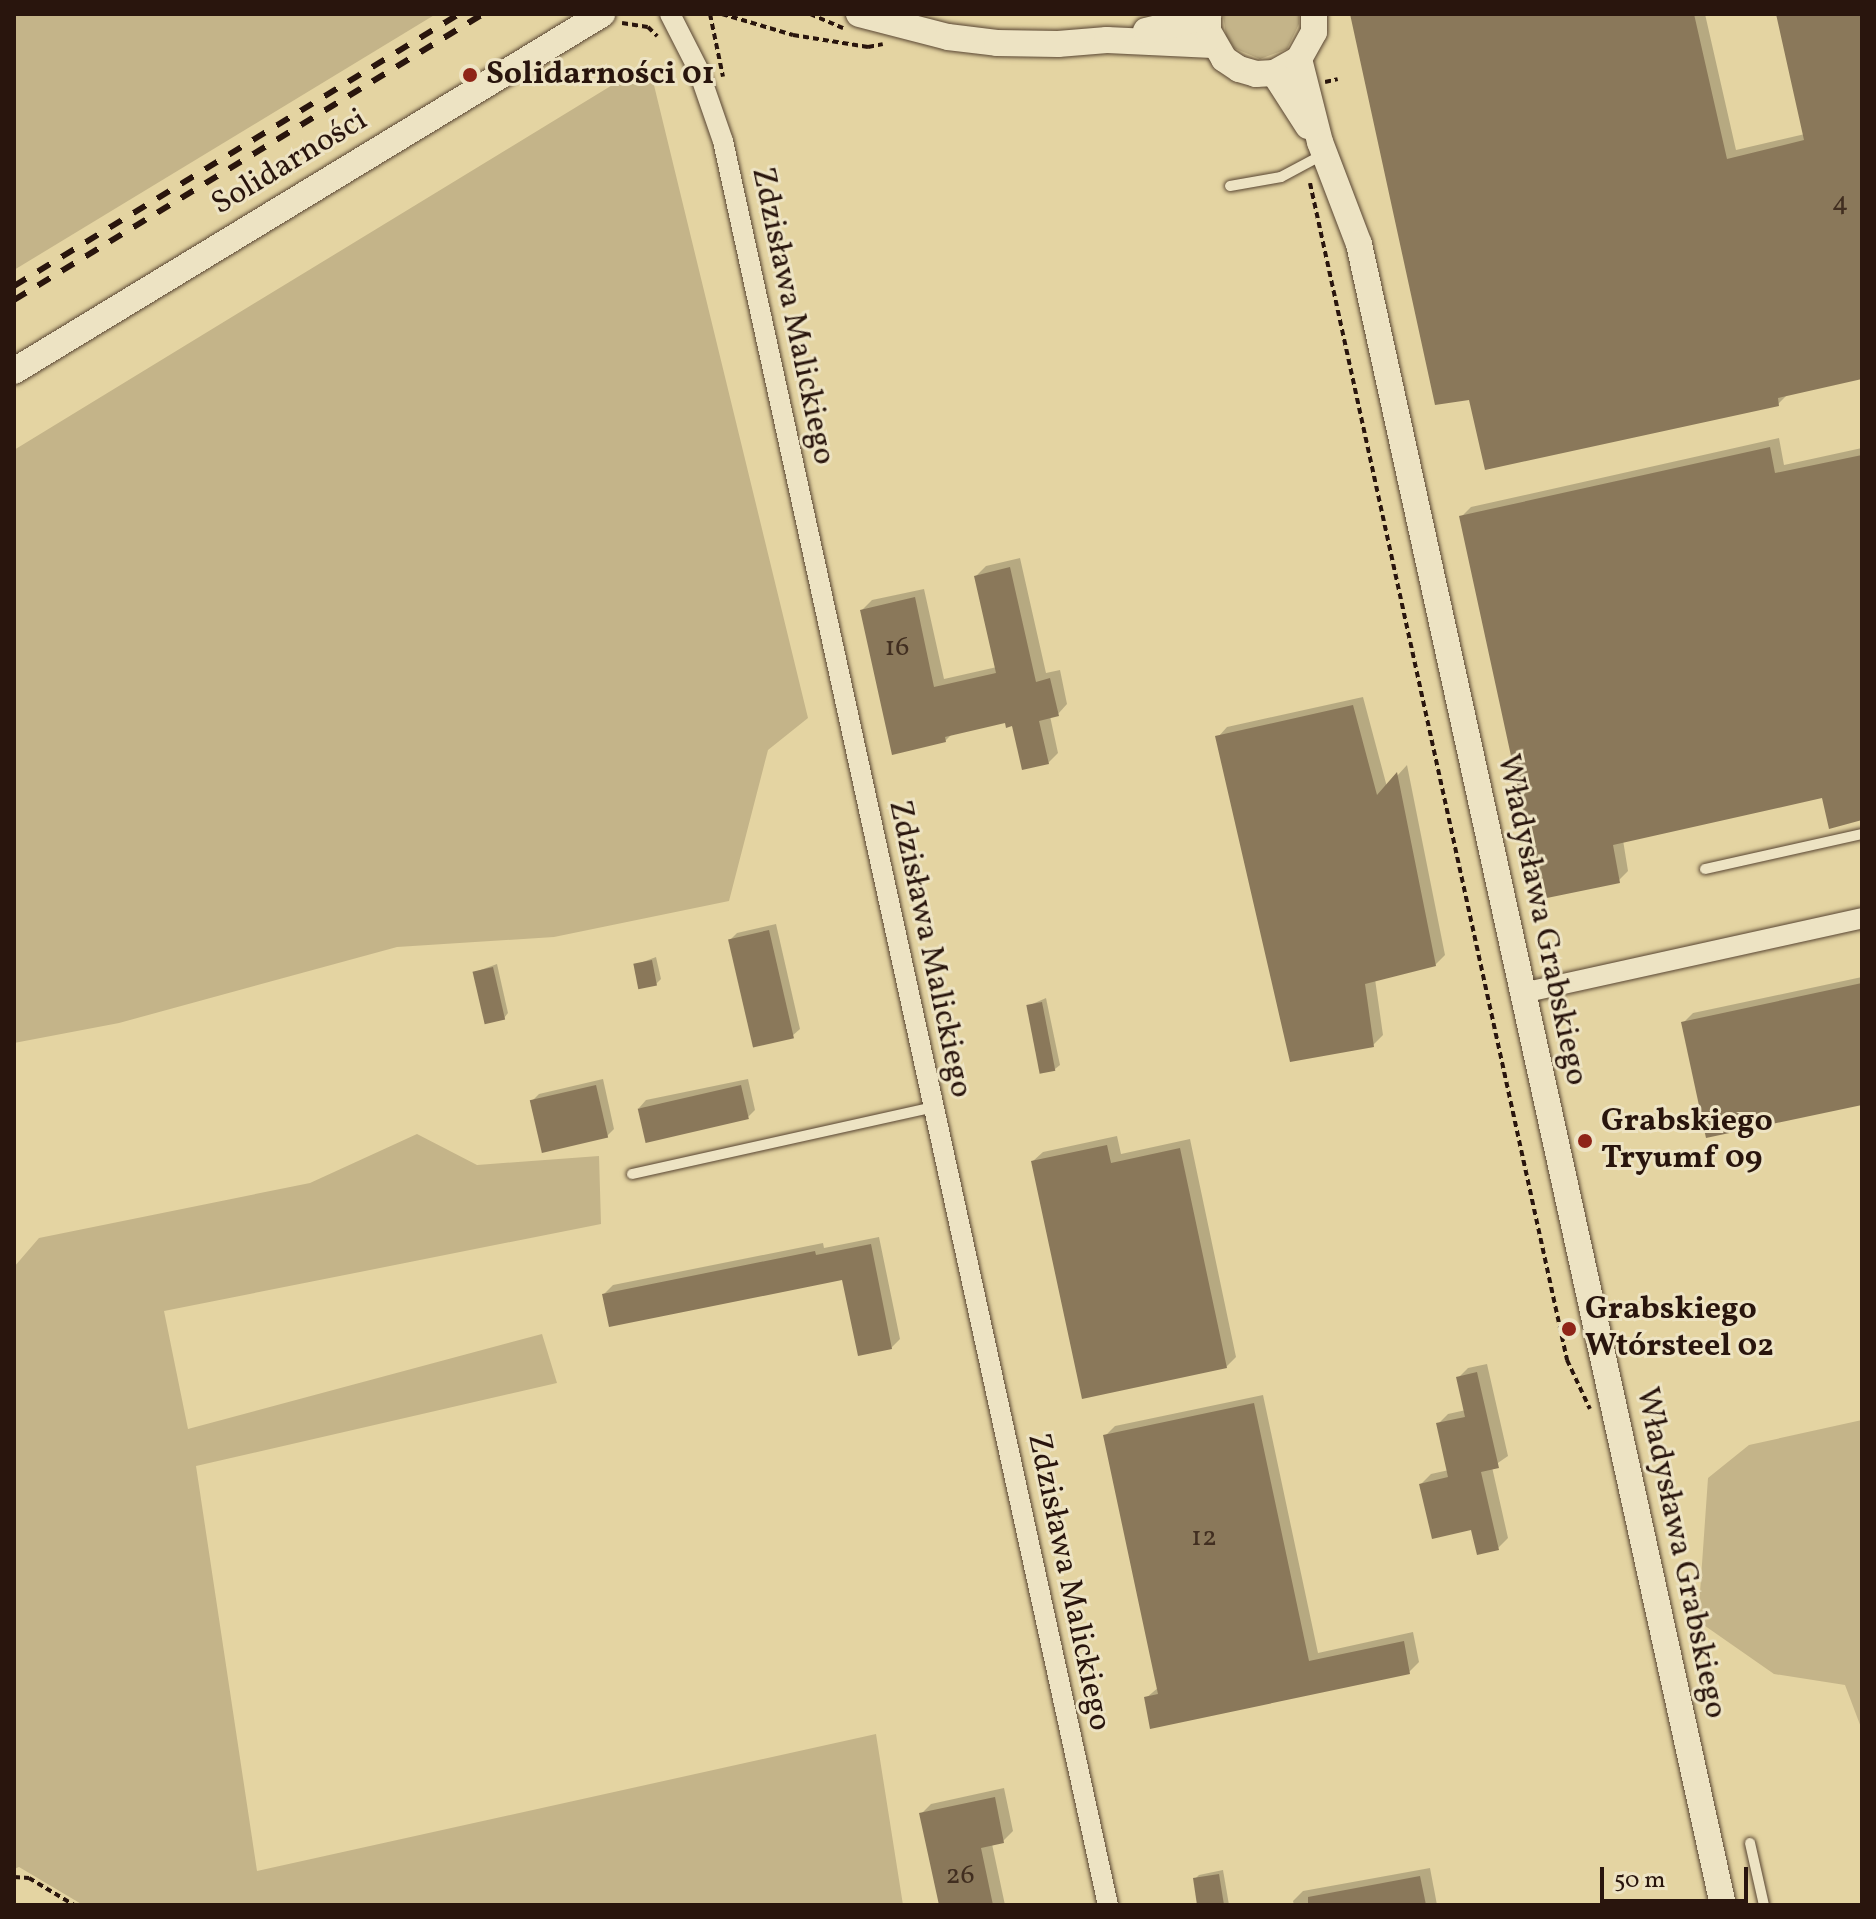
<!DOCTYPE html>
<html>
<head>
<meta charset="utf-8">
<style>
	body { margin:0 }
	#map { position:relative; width:1876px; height:1919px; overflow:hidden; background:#e4d4a2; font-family:Vollkorn,serif }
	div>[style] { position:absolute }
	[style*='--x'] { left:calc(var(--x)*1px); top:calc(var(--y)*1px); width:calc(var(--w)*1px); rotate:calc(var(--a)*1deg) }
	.green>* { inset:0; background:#c4b489 }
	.shadow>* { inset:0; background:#0003 }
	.building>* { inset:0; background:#8a785a; transform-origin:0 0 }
	.path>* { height:4px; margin-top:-2px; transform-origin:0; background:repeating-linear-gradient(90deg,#29150d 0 6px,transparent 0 10px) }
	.roads { filter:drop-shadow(0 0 2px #584532) drop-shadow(0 0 2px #584532) }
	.service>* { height:10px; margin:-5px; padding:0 5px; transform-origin:5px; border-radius:5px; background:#ede3c3 }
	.minor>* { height:20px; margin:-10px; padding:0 10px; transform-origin:10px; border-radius:10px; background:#ede3c3 }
	.tertiary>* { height:26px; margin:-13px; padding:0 13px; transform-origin:13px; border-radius:13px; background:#ede3c3 }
	.rail>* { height:6px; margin-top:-3px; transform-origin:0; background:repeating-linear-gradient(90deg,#29150d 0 14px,transparent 0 28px) }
	.dots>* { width:22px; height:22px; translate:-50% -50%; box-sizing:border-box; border:4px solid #ede3c3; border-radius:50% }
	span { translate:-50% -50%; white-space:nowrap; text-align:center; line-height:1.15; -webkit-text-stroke:6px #ede3c3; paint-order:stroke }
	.number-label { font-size:28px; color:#412e20 }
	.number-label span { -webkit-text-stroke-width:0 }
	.poi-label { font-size:32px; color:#29150d; font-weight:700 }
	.left { translate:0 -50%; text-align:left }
	.street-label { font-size:32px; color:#29150d }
	.frame { position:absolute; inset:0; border:16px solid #29150d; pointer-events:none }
	.scale { position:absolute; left:1600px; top:1867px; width:148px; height:36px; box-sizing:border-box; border:4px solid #29150d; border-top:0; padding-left:10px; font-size:24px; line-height:28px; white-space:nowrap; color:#29150d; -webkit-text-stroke:6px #ede3c3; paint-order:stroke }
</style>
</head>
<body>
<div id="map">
	<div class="green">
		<div style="clip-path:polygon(14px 14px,436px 14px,14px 270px)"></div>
		<div style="clip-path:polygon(1223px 14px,1299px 14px,1299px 24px,1287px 49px,1260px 59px,1234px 48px,1226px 36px)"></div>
		<div style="clip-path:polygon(632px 73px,652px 77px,808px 718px,768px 750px,729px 901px,554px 937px,397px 947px,119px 1023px,14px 1043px,14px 450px)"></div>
		<div style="clip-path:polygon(417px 1134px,477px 1165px,599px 1156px,601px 1224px,164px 1311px,188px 1429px,542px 1334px,557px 1383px,196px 1466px,257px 1871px,876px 1734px,903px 1905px,83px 1905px,19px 1867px,14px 1869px,14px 1267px,39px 1238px,310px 1183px)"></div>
		<div style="clip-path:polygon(1862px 1420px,1862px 1730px,1845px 1685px,1774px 1674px,1698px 1621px,1708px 1478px,1749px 1445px)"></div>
	</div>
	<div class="shadow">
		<div style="clip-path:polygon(1352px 14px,1705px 14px,1736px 150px,1805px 134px,1779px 14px,1862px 14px,1862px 377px,1789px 393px,1778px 404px,1471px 397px)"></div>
		<div style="clip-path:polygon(1779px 438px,1784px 465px,1862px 448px,1862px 819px,1824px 796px,1623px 840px,1628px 871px,1618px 881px,1461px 517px,1471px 507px)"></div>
		<div style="clip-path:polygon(1020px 558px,1046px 673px,1060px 670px,1067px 704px,1058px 714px,1050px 716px,1058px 753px,1048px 763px,1007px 721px,953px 733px,945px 741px,862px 610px,872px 600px,924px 589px,944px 679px,997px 667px,976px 576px,986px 566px)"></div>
		<div style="clip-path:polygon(1363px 697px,1387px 787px,1407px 765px,1445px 955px,1435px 965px,1375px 979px,1383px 1035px,1373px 1045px,1218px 737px,1227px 727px)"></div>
		<div style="clip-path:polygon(776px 924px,800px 1029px,792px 1036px,730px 940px,737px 933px)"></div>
		<div style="clip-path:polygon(656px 957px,661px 979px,656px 984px,635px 965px)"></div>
		<div style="clip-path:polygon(497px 964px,508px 1013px,504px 1018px,475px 972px)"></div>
		<div style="clip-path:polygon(1862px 977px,1862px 1103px,1683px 1023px,1693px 1013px)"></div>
		<div style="clip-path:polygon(1046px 998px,1060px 1065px,1055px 1069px,1028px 1006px)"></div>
		<div style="clip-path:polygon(603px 1079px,614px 1129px,607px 1136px,532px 1101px,539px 1094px)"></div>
		<div style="clip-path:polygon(748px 1079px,755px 1110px,748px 1117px,639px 1108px,646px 1100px)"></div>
		<div style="clip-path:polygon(1117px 1136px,1121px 1154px,1190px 1139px,1236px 1357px,1226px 1367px,1033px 1161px,1043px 1152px)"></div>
		<div style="clip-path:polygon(879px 1237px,900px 1339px,891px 1348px,844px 1278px,604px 1294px,613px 1285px,823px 1243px,824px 1248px)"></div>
		<div style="clip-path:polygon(1487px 1364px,1508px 1456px,1492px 1467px,1508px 1538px,1498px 1548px,1421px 1484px,1431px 1474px,1449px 1470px,1438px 1424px,1448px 1414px,1466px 1410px,1458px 1378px,1468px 1368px)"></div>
		<div style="clip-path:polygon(1263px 1395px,1318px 1653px,1413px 1632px,1419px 1662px,1409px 1672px,1146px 1698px,1159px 1687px,1105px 1436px,1115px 1426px)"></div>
		<div style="clip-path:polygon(1004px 1788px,1013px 1831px,1003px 1841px,992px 1844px,1005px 1905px,941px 1905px,921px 1814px,931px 1804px)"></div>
		<div style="clip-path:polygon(1430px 1868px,1437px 1905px,1294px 1905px,1293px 1901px,1303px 1891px)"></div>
		<div style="clip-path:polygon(1223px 1870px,1229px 1905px,1199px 1905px,1195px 1879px,1199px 1875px)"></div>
	</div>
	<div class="building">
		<div style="clip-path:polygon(1350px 14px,1694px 14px,1727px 159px,1804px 140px,1776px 14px,1862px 14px,1862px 379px,1778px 398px,1779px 406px,1485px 470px,1469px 400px,1435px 405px)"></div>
		<div style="clip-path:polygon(1770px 447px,1775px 473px,1862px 455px,1862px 820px,1829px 829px,1822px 798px,1613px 845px,1620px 883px,1542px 899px,1459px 516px)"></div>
		<div style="clip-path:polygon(1010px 567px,1036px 682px,1050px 678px,1059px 716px,1039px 721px,1049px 764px,1022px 770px,1012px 726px,1006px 728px,1005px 723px,945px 737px,946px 742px,892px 755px,860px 610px,915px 597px,934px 687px,996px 673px,974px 576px)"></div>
		<div style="clip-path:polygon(1353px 705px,1377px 795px,1397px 772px,1436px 966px,1365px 984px,1374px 1047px,1290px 1062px,1215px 736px)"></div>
		<div style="left:769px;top:930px;width:111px;height:42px;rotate:77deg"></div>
		<div style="left:652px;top:960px;width:26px;height:19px;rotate:79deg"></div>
		<div style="left:493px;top:967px;width:54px;height:21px;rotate:77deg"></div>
		<div style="clip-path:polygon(1862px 983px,1862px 1105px,1706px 1138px,1681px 1022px)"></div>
		<div style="left:1042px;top:1002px;width:70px;height:16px;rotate:79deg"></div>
		<div style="left:596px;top:1085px;width:54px;height:68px;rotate:77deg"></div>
		<div style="left:741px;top:1085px;width:35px;height:106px;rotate:77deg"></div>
		<div style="clip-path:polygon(1107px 1145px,1111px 1163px,1180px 1148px,1227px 1368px,1082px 1399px,1031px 1161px)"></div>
		<div style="clip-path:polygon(871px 1244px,892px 1349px,858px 1356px,842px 1280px,609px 1327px,602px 1294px,815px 1251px,816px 1255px)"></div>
		<div style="clip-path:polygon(1477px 1372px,1499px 1468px,1481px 1472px,1499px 1550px,1477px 1555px,1471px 1530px,1432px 1539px,1419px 1484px,1448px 1477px,1436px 1423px,1465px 1417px,1456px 1377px)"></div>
		<div style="clip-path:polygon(1254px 1403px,1309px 1661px,1404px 1641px,1410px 1674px,1150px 1729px,1144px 1697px,1158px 1694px,1103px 1435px)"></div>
		<div style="clip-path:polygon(995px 1797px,1004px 1843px,981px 1848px,993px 1905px,939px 1905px,919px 1813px)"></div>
		<div style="clip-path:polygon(1219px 1874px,1224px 1905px,1197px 1905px,1193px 1878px)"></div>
		<div style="clip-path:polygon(1420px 1876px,1426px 1905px,1308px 1905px,1308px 1897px)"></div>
	</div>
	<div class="path">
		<div style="--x:710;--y:14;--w:64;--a:78.3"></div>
		<div style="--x:722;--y:14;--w:74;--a:16.5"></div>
		<div style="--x:793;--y:35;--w:76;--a:9.1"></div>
		<div style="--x:868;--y:47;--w:15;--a:-11"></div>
		<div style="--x:810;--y:14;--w:36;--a:23"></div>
		<div style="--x:622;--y:23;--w:26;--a:9"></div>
		<div style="--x:648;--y:27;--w:13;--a:45"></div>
		<div style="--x:1325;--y:82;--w:13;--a:-13"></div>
		<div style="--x:1310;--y:183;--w:1205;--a:77.68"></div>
		<div style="--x:1567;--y:1360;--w:54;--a:64.9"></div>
		<div style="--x:14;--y:1877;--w:15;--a:4"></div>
		<div style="--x:29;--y:1878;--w:52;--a:31"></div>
	</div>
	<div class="roads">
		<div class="service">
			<div style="--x:1230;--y:186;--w:52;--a:-10"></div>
			<div style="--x:1281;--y:177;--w:49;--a:-28.1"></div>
			<div style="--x:1705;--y:869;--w:161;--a:-12.6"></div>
			<div style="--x:632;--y:1174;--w:308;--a:-12.5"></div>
			<div style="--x:1750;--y:1843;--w:64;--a:77.3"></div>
		</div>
		<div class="minor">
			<div style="--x:670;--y:14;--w:62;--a:63"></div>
			<div style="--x:698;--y:69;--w:76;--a:70.9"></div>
			<div style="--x:723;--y:141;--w:1806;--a:77.69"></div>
			<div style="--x:1522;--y:993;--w:348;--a:-12.4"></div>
		</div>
		<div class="tertiary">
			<div style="--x:859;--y:14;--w:92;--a:14.5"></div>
			<div style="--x:948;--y:37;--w:49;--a:7"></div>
			<div style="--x:997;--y:43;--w:61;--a:0.9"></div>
			<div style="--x:1058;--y:44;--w:49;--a:-4.7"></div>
			<div style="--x:1107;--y:40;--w:106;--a:2.7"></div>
			<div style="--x:1208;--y:14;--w:17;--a:90"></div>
			<div style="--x:1208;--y:31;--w:32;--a:60"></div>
			<div style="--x:1224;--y:59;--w:18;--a:34"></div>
			<div style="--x:1239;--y:69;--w:18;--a:16"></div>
			<div style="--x:1256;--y:74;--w:18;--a:-3"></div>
			<div style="--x:1274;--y:73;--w:29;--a:-29"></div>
			<div style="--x:1299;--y:59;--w:31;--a:-61"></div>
			<div style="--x:1314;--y:32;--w:18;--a:-90"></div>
			<div style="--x:1146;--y:31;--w:64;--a:-13.6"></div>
			<div style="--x:1299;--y:59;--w:86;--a:75.8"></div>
			<div style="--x:1320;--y:142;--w:109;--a:69.1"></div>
			<div style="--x:1359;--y:244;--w:1700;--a:77.64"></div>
			<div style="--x:1274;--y:73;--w:63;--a:57.3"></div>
			<div style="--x:14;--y:371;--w:688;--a:-31.26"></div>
		</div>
	</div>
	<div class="rail">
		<div style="--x:14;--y:286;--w:522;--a:-31.43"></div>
		<div style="--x:14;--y:300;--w:549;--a:-31.38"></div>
	</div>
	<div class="dots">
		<div style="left:470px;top:75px;background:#8f2418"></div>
		<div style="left:1585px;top:1141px;background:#8f2418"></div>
		<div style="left:1569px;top:1329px;background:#8f2418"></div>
	</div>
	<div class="number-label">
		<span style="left:1840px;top:203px">4</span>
		<span style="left:897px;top:648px">16</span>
		<span style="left:1204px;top:1538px">12</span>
		<span style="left:960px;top:1876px">26</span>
	</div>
	<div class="poi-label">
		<span class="left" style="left:486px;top:75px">Solidarności 01</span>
		<span class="left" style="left:1601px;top:1141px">Grabskiego<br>Tryumf 09</span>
		<span class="left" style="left:1585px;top:1329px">Grabskiego<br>Wtórsteel 02</span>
	</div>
	<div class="street-label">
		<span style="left:290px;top:163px;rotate:-31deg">Solidarności</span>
		<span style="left:792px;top:316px;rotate:78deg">Zdzisława Malickiego</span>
		<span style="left:1541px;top:920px;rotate:78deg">Władysława Grabskiego</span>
		<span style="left:929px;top:949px;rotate:78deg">Zdzisława Malickiego</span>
		<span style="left:1680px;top:1553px;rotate:78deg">Władysława Grabskiego</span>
		<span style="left:1068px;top:1582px;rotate:78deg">Zdzisława Malickiego</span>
	</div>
	<div class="frame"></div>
	<div class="scale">50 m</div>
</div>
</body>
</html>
